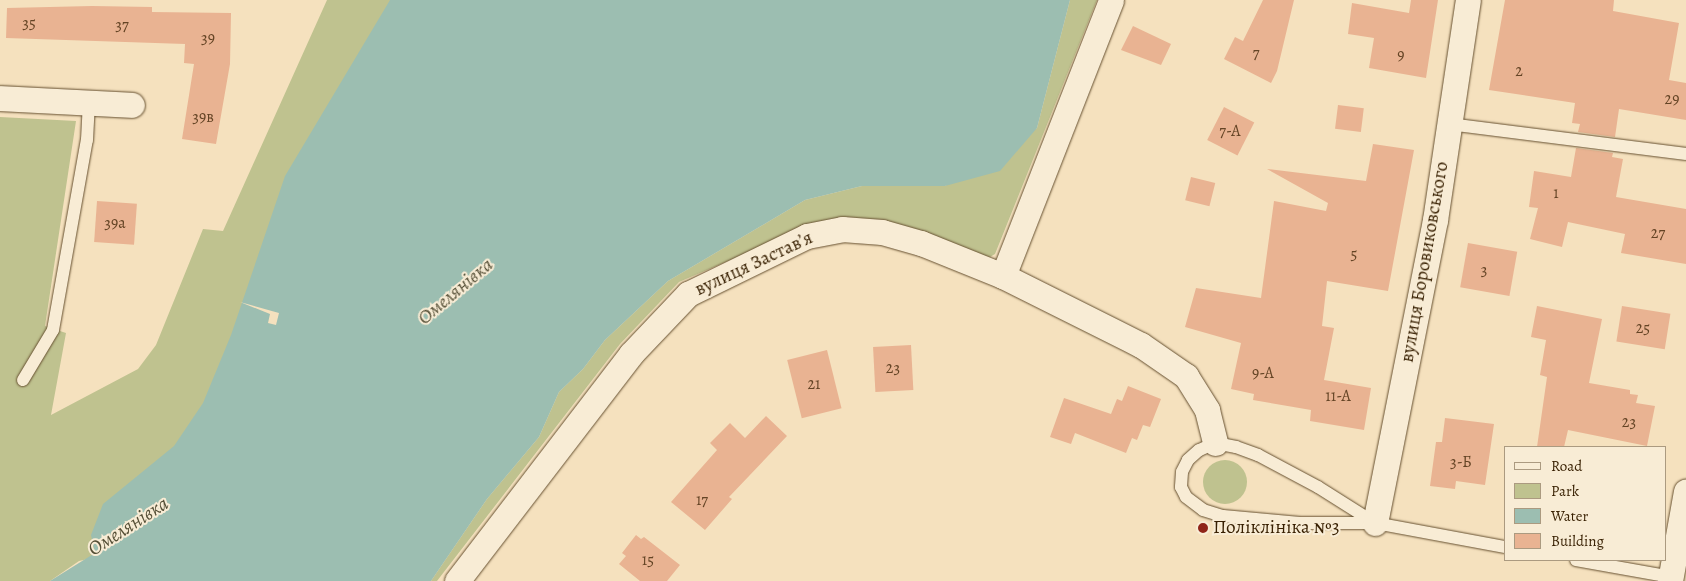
<!DOCTYPE html>
<html>
<head>
<meta charset="utf-8">
<style>
	body { margin:0 }
	#map { position:relative; width:1686px; height:581px; overflow:hidden; background:#f5e1be; font-family:Alegreya,serif }
	div>[style] { position:absolute }
	[style*='--x'] { left:calc(var(--x)*1px); top:calc(var(--y)*1px); width:calc(var(--w)*1px); rotate:calc(var(--a)*1deg) }
	.green>* { inset:0; background:#bfc28f }
	.round { border-radius:50% }
	.water>* { inset:0; background:#9cbeb1 }
	.pier>* { inset:0; background:#f5e1be }
	.building>* { inset:0; background:#e9b392; transform-origin:0 0 }
	.roads { filter:drop-shadow(0 0 1px #665030) drop-shadow(0 0 1px #665030) }
	.lane>* { height:12px; margin:-6px; padding:0 6px; transform-origin:6px; border-radius:6px; background:#f8ecd5 }
	.street>* { height:25px; margin:-12.5px; padding:0 12.5px; transform-origin:12.5px; border-radius:12.5px; background:#f8ecd5 }
	.dots>* { width:14px; height:14px; translate:-50% -50%; box-sizing:border-box; border:2px solid #f8ecd5; border-radius:50% }
	span { translate:-50% -50%; white-space:nowrap; text-align:center; line-height:1.15; -webkit-text-stroke:4px #f8ecd5; paint-order:stroke }
	.number-label { font-size:16px; color:#644425 }
	.number-label span { -webkit-text-stroke-width:0 }
	.street-label { font-size:19px; color:#371f01 }
	.poi-label { font-size:19px; color:#371f01 }
	.left { translate:0 -50%; text-align:left }
	.water-label { font-size:20px; color:#554f36; font-style:italic }
	.legend { position:absolute; left:1504px; top:446px; width:162px; height:115px; box-sizing:border-box; background:#f8ecd5; border:1px solid #ab9a80; margin:0; padding:6px 9px; list-style:none; font-size:15px; color:#371f01 }
	.legend li { display:flex; align-items:center; gap:10px; height:25px }
	.legend b { width:25px; border:1px solid #ab9a80 }
</style>
</head>
<body>
<div id="map">
	<div class="green">
		<div style="clip-path:polygon(327px 0,403px 0,236px 368px,102px 556px,79px 561px,50px 581px,0 581px,0 117px,76px 121px,45px 326px,66px 333px,51px 415px,138px 369px,156px 345px,203px 229px,223px 231px)"></div>
		<div style="clip-path:polygon(1070px 0,1097px 0,995px 254px,990px 257px,805px 228px,679px 282px,620px 344px,437px 581px,431px 581px,487px 499px,539px 437px,559px 392px,583px 369px,605px 340px,668px 281px,805px 200px,862px 186px,945px 186px,1037px 128px)"></div>
		<div class="round" style="left:1203px;top:460px;width:44px;height:44px"></div>
	</div>
	<div class="water">
		<div style="clip-path:polygon(390px 0,1070px 0,1037px 128px,1000px 171px,945px 186px,862px 186px,805px 200px,668px 281px,605px 340px,583px 369px,559px 392px,539px 437px,487px 499px,431px 581px,50px 581px,95px 553px,91px 535px,103px 504px,174px 446px,203px 403px,231px 335px,285px 176px)"></div>
	</div>
	<div class="pier">
		<div style="clip-path:polygon(240px 302px,279px 313px,276px 325px,268px 323px,270px 314px)"></div>
	</div>
	<div class="building">
		<div style="clip-path:polygon(1263px 0,1294px 0,1277px 71px,1271px 83px,1224px 59px,1235px 37px,1243px 41px)"></div>
		<div style="clip-path:polygon(1411px 0,1438px 0,1426px 78px,1369px 68px,1374px 38px,1348px 34px,1352px 3px,1409px 13px)"></div>
		<div style="clip-path:polygon(1505px 0,1614px 0,1613px 11px,1679px 23px,1669px 80px,1686px 83px,1686px 120px,1619px 109px,1615px 137px,1578px 132px,1580px 124px,1572px 123px,1575px 103px,1489px 90px)"></div>
		<div style="clip-path:polygon(92px 6px,152px 7px,152px 12px,231px 13px,230px 64px,216px 144px,182px 139px,194px 64px,184px 63px,185px 44px,6px 38px,7px 8px)"></div>
		<div style="clip-path:polygon(1133px 26px,1171px 44px,1161px 65px,1121px 50px)"></div>
		<div style="left:1338px;top:105px;width:26px;height:24px;rotate:7deg"></div>
		<div style="left:1224px;top:107px;width:34px;height:37px;rotate:27deg"></div>
		<div style="clip-path:polygon(1373px 144px,1414px 150px,1388px 291px,1327px 281px,1322px 326px,1334px 328px,1324px 380px,1371px 388px,1364px 430px,1310px 421px,1311px 410px,1253px 400px,1254px 394px,1231px 389px,1241px 343px,1185px 327px,1196px 288px,1261px 298px,1274px 201px,1326px 211px,1328px 203px,1267px 169px,1366px 181px)"></div>
		<div style="clip-path:polygon(1576px 148px,1613px 153px,1612px 157px,1623px 159px,1616px 197px,1686px 209px,1686px 264px,1621px 253px,1625px 234px,1568px 222px,1562px 247px,1530px 239px,1538px 208px,1529px 207px,1534px 171px,1571px 177px)"></div>
		<div style="left:1191px;top:177px;width:25px;height:24px;rotate:14deg"></div>
		<div style="left:97px;top:201px;width:40px;height:41px;rotate:4deg"></div>
		<div style="left:1468px;top:243px;width:50px;height:45px;rotate:10deg"></div>
		<div style="clip-path:polygon(1537px 306px,1602px 319px,1589px 383px,1630px 390px,1630px 394px,1638px 395px,1636px 403px,1655px 406px,1647px 446px,1568px 430px,1564px 447px,1537px 447px,1547px 377px,1540px 375px,1546px 340px,1531px 337px)"></div>
		<div style="left:1622px;top:306px;width:49px;height:36px;rotate:9deg"></div>
		<div style="left:911px;top:345px;width:45px;height:38px;rotate:87deg"></div>
		<div style="left:827px;top:350px;width:60px;height:41px;rotate:76deg"></div>
		<div style="clip-path:polygon(1128px 386px,1161px 399px,1150px 427px,1143px 425px,1137px 440px,1132px 438px,1126px 453px,1075px 433px,1071px 444px,1050px 437px,1064px 398px,1111px 414px,1117px 399px,1122px 401px)"></div>
		<div style="clip-path:polygon(766px 416px,787px 436px,729px 497px,732px 499px,705px 530px,671px 502px,717px 450px,710px 443px,730px 423px,745px 438px)"></div>
		<div style="clip-path:polygon(1445px 418px,1494px 424px,1485px 485px,1456px 481px,1455px 489px,1430px 486px,1436px 442px,1442px 442px)"></div>
		<div style="clip-path:polygon(636px 535px,641px 539px,644px 537px,680px 565px,667px 581px,640px 581px,619px 564px,626px 556px,622px 553px)"></div>
	</div>
	<div class="roads">
		<div class="lane">
			<div style="--x:1449;--y:124;--w:239;--a:7.2"></div>
			<div style="--x:23;--y:380;--w:58;--a:-59"></div>
			<div style="--x:53;--y:330;--w:193;--a:-79.9"></div>
			<div style="--x:87;--y:140;--w:37;--a:-87"></div>
			<div style="--x:1375;--y:523;--w:67;--a:-147.7"></div>
			<div style="--x:1318;--y:487;--w:68;--a:-151.9"></div>
			<div style="--x:1258;--y:455;--w:23;--a:-160"></div>
			<div style="--x:1236;--y:447;--w:21;--a:-169"></div>
			<div style="--x:1215;--y:443;--w:17;--a:156"></div>
			<div style="--x:1199;--y:450;--w:15;--a:138"></div>
			<div style="--x:1188;--y:460;--w:13;--a:117"></div>
			<div style="--x:1182;--y:472;--w:15;--a:94"></div>
			<div style="--x:1181;--y:487;--w:11;--a:63"></div>
			<div style="--x:1186;--y:497;--w:21;--a:37"></div>
			<div style="--x:1203;--y:510;--w:21;--a:17"></div>
			<div style="--x:1223;--y:516;--w:77;--a:5.2"></div>
			<div style="--x:1300;--y:523;--w:75;--a:0"></div>
			<div style="--x:1375;--y:523;--w:132;--a:10.5"></div>
			<div style="--x:1576;--y:560;--w:97;--a:10.1"></div>
		</div>
		<div class="street">
			<div style="--x:0;--y:98;--w:132;--a:3"></div>
			<div style="--x:1003;--y:276;--w:296;--a:-68.6"></div>
			<div style="--x:1375;--y:523;--w:309;--a:-78.8"></div>
			<div style="--x:1435;--y:220;--w:222;--a:-81.5"></div>
			<div style="--x:457;--y:581;--w:286;--a:-52.5"></div>
			<div style="--x:631;--y:354;--w:83;--a:-46.5"></div>
			<div style="--x:688;--y:294;--w:132;--a:-26"></div>
			<div style="--x:807;--y:236;--w:36;--a:-11"></div>
			<div style="--x:842;--y:229;--w:40;--a:4.3"></div>
			<div style="--x:882;--y:232;--w:41;--a:15.8"></div>
			<div style="--x:921;--y:243;--w:88;--a:21.9"></div>
			<div style="--x:1003;--y:276;--w:154;--a:26.6"></div>
			<div style="--x:1141;--y:345;--w:55;--a:34.6"></div>
			<div style="--x:1186;--y:376;--w:40;--a:58"></div>
			<div style="--x:1207;--y:410;--w:34;--a:76"></div>
			<div style="--x:1670;--y:581;--w:91;--a:-79.9"></div>
		</div>
	</div>
	<div class="dots">
		<div style="left:1203px;top:528px;background:#8f2418"></div>
	</div>
	<div class="number-label">
		<span style="left:29px;top:23px">35</span>
		<span style="left:122px;top:25px">37</span>
		<span style="left:208px;top:38px">39</span>
		<span style="left:1256px;top:53px">7</span>
		<span style="left:1401px;top:55px">9</span>
		<span style="left:1519px;top:71px">2</span>
		<span style="left:1672px;top:99px">29</span>
		<span style="left:203px;top:117px">39в</span>
		<span style="left:1230px;top:131px">7-А</span>
		<span style="left:1556px;top:193px">1</span>
		<span style="left:115px;top:223px">39а</span>
		<span style="left:1658px;top:233px">27</span>
		<span style="left:1354px;top:254px">5</span>
		<span style="left:1484px;top:270px">3</span>
		<span style="left:1643px;top:328px">25</span>
		<span style="left:893px;top:368px">23</span>
		<span style="left:1263px;top:373px">9-А</span>
		<span style="left:814px;top:384px">21</span>
		<span style="left:1338px;top:396px">11-А</span>
		<span style="left:1629px;top:422px">23</span>
		<span style="left:1461px;top:462px">3-Б</span>
		<span style="left:702px;top:500px">17</span>
		<span style="left:648px;top:560px">15</span>
	</div>
	<div class="street-label">
		<span style="left:1425px;top:262px;rotate:-80deg">вулиця Боровиковського</span>
		<span style="left:754px;top:264px;rotate:-25deg">вулиця Заставʼя</span>
	</div>
	<div class="poi-label">
		<span class="left" style="left:1213px;top:528px">Поліклініка №3</span>
	</div>
	<div class="water-label">
		<span style="left:455px;top:291px;rotate:-40deg">Омелянівка</span>
		<span style="left:128px;top:526px;rotate:-33deg">Омелянівка</span>
	</div>
	<ul class="legend">
	<li><b style="height:6px;background:#f8ecd5"></b>Road</li>
	<li><b style="height:14px;background:#bfc28f"></b>Park</li>
	<li><b style="height:14px;background:#9cbeb1"></b>Water</li>
	<li><b style="height:14px;background:#e9b392"></b>Building</li>
	</ul>
</div>
</body>
</html>
